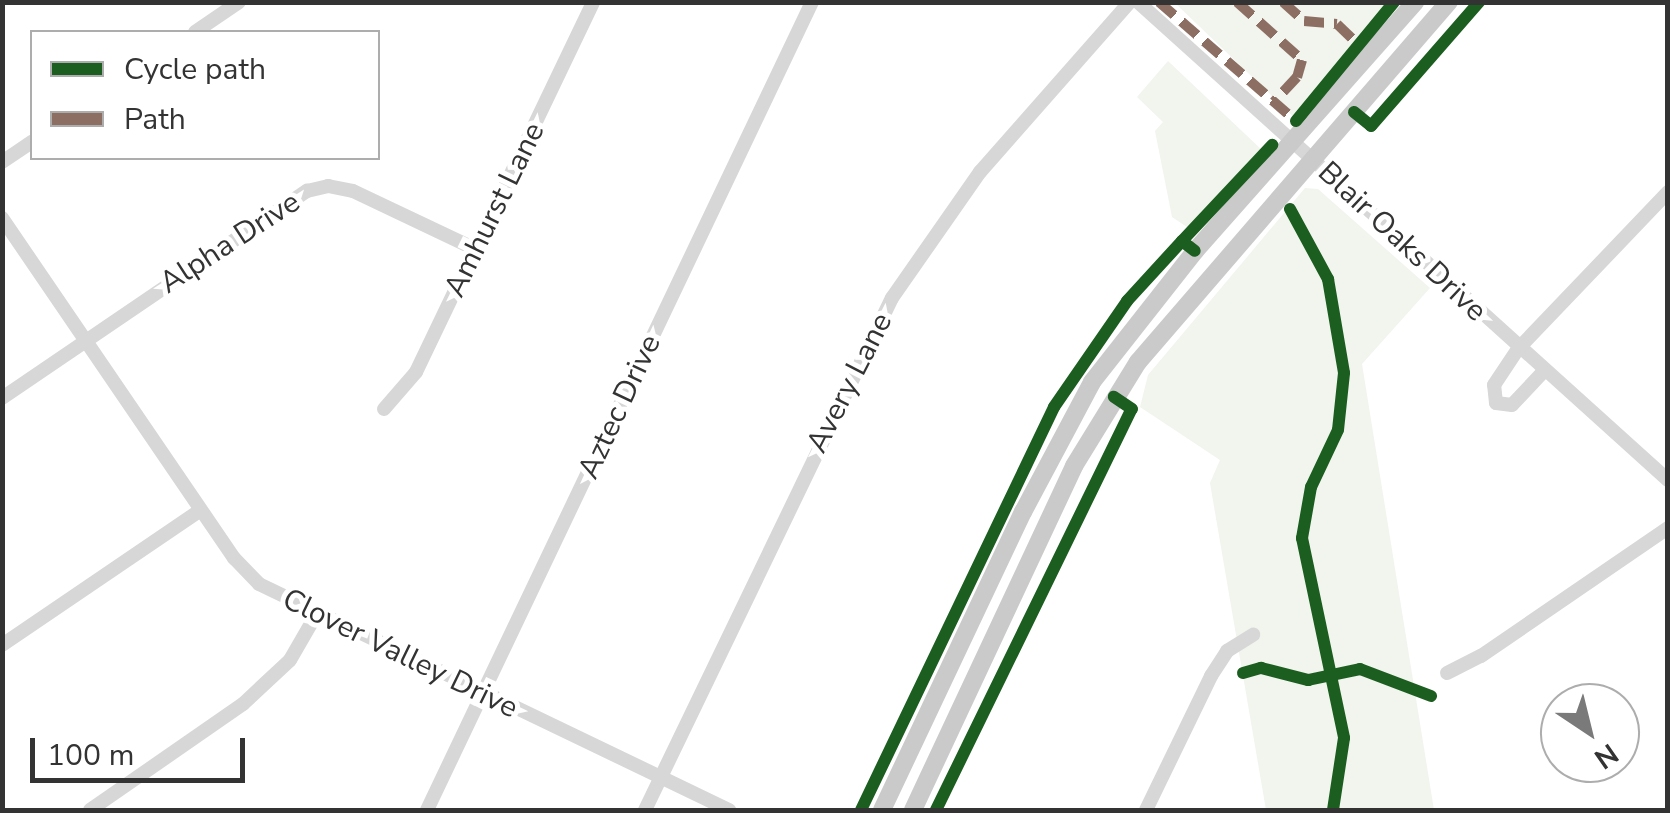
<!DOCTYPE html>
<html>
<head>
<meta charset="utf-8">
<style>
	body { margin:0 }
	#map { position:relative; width:1670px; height:813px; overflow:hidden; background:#fff; font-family:"Nunito Sans",sans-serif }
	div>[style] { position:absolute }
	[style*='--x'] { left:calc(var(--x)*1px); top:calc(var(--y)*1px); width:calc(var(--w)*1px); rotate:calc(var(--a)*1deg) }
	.green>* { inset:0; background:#f1f5ed }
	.minor>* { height:14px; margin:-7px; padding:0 7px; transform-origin:7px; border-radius:7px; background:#d7d7d7 }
	.major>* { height:18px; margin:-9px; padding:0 9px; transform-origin:9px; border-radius:9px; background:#cacaca }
	.quiet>* { height:10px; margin-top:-5px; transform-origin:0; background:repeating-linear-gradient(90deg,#8d6e63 0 20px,transparent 0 30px) }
	.cycleway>* { height:12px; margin:-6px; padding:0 6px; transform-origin:6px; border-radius:6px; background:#1b5e20 }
	span { translate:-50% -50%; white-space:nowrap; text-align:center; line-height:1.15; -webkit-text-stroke:10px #fff; paint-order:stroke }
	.street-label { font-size:30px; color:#333 }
	.frame { position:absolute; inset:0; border:5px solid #333; pointer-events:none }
	.legend { position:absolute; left:30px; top:30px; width:350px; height:130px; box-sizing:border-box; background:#fff; border:2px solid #adadad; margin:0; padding:12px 18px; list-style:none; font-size:30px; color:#333 }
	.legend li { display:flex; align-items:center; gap:20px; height:50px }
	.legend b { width:50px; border:2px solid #adadad }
	.north { position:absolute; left:1540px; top:683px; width:100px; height:100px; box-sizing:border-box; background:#fff; border:2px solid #adadad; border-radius:50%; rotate:145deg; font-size:28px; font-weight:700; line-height:40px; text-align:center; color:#333 }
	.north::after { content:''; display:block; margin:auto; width:35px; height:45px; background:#7a7a7a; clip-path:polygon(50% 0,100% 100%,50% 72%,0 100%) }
	.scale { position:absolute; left:30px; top:738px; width:215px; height:45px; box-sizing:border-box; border:5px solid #333; border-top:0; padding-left:12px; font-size:30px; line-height:35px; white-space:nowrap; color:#333; -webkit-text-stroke:8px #fff; paint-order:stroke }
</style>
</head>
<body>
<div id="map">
	<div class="green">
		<div style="clip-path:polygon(1175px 3px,1400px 3px,1300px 123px)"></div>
		<div style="clip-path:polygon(1168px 61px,1263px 151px,1193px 231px,1172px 217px,1155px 131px,1163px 122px,1137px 97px)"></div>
		<div style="clip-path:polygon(1305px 188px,1318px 189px,1430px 288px,1362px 364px,1434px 810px,1266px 810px,1210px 483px,1220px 460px,1140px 407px,1148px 375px)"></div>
	</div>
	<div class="minor">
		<div style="--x:1138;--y:2;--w:714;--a:42.05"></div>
		<div style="--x:195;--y:32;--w:53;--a:-34.3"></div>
		<div style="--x:2;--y:162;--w:36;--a:-34"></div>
		<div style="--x:2;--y:218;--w:412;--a:55.7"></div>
		<div style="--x:234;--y:558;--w:36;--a:46"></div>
		<div style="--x:259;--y:584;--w:522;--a:25.68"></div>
		<div style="--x:1543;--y:372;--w:45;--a:133.2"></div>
		<div style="--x:1512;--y:405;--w:16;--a:-173"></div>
		<div style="--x:1496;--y:403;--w:18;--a:-96"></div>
		<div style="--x:1494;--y:385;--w:43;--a:-56.3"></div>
		<div style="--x:1518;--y:349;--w:217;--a:-46.3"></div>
		<div style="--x:2;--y:398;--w:369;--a:-34.2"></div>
		<div style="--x:307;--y:191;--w:22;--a:-13"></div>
		<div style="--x:328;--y:186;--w:25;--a:11"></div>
		<div style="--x:353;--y:191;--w:135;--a:25.4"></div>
		<div style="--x:384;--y:409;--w:49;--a:-49.1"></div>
		<div style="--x:416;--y:372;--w:410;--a:-64.4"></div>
		<div style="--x:2;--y:645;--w:240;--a:-34.2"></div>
		<div style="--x:1447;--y:673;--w:38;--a:-27"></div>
		<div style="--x:1481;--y:656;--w:227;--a:-34.4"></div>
		<div style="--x:90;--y:810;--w:186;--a:-34.7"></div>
		<div style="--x:243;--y:704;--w:64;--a:-43.1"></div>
		<div style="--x:290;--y:660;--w:52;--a:-60"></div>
		<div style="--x:427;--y:810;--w:895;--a:-64.52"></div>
		<div style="--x:645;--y:810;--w:568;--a:-64.25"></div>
		<div style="--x:892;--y:298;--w:154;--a:-55.1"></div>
		<div style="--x:980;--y:172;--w:227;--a:-48.6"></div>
		<div style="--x:1146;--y:810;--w:149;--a:-64.1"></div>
		<div style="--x:1211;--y:676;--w:30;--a:-57"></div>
		<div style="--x:1227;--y:651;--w:31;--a:-32"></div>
	</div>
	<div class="major">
		<div style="--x:882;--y:810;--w:330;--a:-64.7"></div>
		<div style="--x:1023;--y:512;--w:147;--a:-62"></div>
		<div style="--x:1092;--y:382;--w:167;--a:-51.8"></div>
		<div style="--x:1195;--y:251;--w:332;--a:-48.5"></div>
		<div style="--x:913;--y:810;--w:380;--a:-64.9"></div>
		<div style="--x:1074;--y:466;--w:122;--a:-58.4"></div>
		<div style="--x:1138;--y:362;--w:476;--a:-49.2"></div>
	</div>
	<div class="quiet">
		<div style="--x:1159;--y:2;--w:181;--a:41"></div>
		<div style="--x:1296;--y:121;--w:10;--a:-45"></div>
		<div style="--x:1237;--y:2;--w:87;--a:41.7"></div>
		<div style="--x:1302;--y:60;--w:18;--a:106"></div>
		<div style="--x:1297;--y:77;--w:34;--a:133"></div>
		<div style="--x:1283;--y:2;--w:28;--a:42"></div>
		<div style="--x:1304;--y:21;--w:33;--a:5"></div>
		<div style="--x:1337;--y:24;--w:33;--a:44"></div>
	</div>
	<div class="cycleway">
		<div style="--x:1354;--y:112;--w:22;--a:39"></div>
		<div style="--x:1371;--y:126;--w:164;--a:-48.9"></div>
		<div style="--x:1296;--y:121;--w:154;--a:-50.5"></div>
		<div style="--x:1290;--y:209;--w:80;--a:61.5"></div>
		<div style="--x:1328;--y:279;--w:95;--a:80.3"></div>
		<div style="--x:1344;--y:373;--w:57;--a:96"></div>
		<div style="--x:1338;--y:430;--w:63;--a:115.3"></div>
		<div style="--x:1311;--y:487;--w:52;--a:100"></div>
		<div style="--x:1302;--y:538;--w:204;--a:78.1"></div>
		<div style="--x:1344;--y:738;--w:73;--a:98.7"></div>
		<div style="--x:1182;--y:241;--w:132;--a:-46.8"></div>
		<div style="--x:1243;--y:673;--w:19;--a:-16"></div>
		<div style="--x:1261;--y:668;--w:49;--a:14.3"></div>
		<div style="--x:1308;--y:680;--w:53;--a:-11.9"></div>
		<div style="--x:1360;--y:669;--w:76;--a:20.8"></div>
		<div style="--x:861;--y:810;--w:447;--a:-64.4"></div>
		<div style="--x:1054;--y:407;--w:129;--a:-55.4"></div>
		<div style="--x:1127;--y:301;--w:81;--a:-47.5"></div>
		<div style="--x:1182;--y:241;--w:16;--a:38"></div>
		<div style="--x:936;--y:810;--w:446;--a:-64"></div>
		<div style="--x:1132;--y:409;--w:22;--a:-146"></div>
	</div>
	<div class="street-label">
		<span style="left:495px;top:210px;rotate:-64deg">Amhurst Lane</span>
		<span style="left:1402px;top:242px;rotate:43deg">Blair Oaks Drive</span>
		<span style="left:230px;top:243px;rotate:-33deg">Alpha Drive</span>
		<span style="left:850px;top:383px;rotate:-63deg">Avery Lane</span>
		<span style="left:620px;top:407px;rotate:-65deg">Aztec Drive</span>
		<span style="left:400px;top:654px;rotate:26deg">Clover Valley Drive</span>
	</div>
	<div class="frame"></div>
	<ul class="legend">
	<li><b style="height:12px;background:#1b5e20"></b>Cycle path</li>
	<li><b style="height:12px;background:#8d6e63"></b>Path</li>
	</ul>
	<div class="north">N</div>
	<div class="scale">100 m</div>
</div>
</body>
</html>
